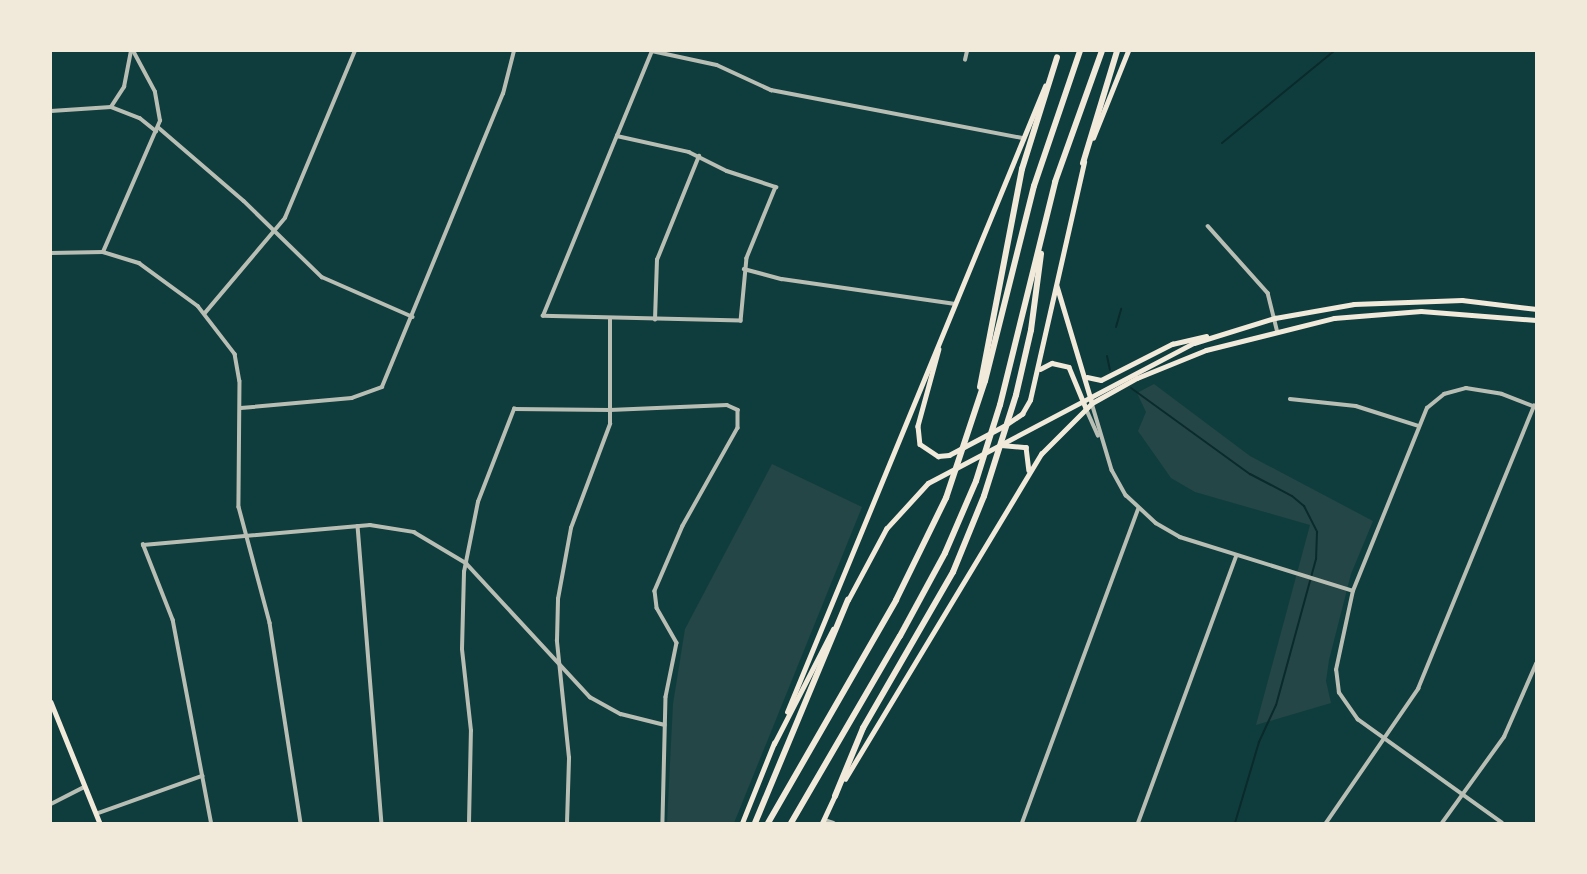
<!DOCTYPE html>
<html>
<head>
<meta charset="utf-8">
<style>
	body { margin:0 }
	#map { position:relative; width:1587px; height:874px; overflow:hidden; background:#0f3d3e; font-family:"Alegreya Sans",sans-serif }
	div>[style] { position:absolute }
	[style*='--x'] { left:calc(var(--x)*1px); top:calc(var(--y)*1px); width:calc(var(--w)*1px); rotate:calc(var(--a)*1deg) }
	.green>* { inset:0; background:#244646 }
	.stream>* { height:2px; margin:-1px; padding:0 1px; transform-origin:1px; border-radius:1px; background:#0a2a2b }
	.minor>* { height:3.5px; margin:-1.75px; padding:0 1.75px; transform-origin:1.75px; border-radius:1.75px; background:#b8beb3 }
	.tertiary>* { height:4.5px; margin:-2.25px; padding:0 2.25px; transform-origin:2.25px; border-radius:2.25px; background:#b8beb3 }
	.secondary>* { height:4.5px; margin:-2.25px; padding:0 2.25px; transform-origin:2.25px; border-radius:2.25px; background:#f1e9da }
	.motorway>* { height:6px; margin:-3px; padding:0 3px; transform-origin:3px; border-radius:3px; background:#f1e9da }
	span { translate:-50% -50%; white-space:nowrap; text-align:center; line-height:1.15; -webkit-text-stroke:7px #f1e9da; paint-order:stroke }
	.frame { position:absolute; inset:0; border:52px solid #f1e9da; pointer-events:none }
</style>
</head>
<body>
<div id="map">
	<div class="green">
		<div style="clip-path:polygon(1154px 384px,1250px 456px,1373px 521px,1351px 574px,1329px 660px,1326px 681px,1331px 703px,1256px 725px,1310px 525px,1195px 492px,1171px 478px,1138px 431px,1146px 412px,1137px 393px)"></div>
		<div style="clip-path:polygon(772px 464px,862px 507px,734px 823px,667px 823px,673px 704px,685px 629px)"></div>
	</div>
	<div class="stream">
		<div style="--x:1222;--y:143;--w:145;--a:-39.4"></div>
		<div style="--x:1116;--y:327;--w:19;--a:-74"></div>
		<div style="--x:1107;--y:356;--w:14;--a:78"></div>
		<div style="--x:1131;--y:388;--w:147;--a:35.9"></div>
		<div style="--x:1250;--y:474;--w:47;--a:27.6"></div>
		<div style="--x:1292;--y:496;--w:16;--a:40"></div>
		<div style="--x:1304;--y:506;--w:29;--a:63"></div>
		<div style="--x:1317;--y:532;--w:27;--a:92"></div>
		<div style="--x:1316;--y:559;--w:151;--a:105.3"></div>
		<div style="--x:1276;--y:705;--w:41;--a:114.7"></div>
		<div style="--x:1259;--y:742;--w:84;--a:106.5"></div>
	</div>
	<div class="minor">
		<div style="--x:652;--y:51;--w:66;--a:12.2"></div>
		<div style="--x:717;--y:65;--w:60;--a:24.8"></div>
		<div style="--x:771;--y:90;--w:257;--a:10.8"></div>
		<div style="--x:965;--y:60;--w:9;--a:-77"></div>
		<div style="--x:111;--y:107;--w:24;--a:-57"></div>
		<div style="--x:124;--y:87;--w:37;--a:-79"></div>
		<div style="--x:51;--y:111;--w:60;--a:-3.8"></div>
		<div style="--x:111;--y:107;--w:31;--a:21"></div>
		<div style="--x:140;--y:118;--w:21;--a:39"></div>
		<div style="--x:158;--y:127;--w:113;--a:40.7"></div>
		<div style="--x:244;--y:201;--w:109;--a:44.3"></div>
		<div style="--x:322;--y:277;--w:99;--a:23.7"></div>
		<div style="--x:617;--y:136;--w:74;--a:12.5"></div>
		<div style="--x:689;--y:152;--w:42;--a:26.6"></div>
		<div style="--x:727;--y:171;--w:52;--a:18.1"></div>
		<div style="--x:776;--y:187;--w:77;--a:112.2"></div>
		<div style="--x:747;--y:258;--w:63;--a:95.4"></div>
		<div style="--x:741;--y:321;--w:198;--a:-178.6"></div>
		<div style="--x:543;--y:316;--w:195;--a:-67.7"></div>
		<div style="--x:617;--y:136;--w:92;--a:-67.6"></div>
		<div style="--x:1208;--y:226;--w:90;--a:48.2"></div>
		<div style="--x:1268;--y:293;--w:38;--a:76"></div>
		<div style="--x:103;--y:252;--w:143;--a:-66.5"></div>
		<div style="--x:160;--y:121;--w:29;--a:-100"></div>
		<div style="--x:155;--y:92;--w:47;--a:-118.2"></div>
		<div style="--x:51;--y:253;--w:52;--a:-1.1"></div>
		<div style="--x:103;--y:252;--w:38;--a:17"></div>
		<div style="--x:139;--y:263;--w:73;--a:36.1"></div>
		<div style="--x:198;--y:306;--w:61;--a:52.4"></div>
		<div style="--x:235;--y:354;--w:27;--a:80"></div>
		<div style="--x:240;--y:381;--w:126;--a:90.5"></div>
		<div style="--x:239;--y:507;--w:120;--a:75"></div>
		<div style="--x:270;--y:623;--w:202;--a:81.2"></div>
		<div style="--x:744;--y:269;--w:39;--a:15"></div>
		<div style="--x:782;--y:279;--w:175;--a:8.2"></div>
		<div style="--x:205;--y:313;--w:124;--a:-49.9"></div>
		<div style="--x:285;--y:218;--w:181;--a:-67.3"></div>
		<div style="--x:655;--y:320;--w:60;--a:-88.1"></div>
		<div style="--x:657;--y:260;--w:112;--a:-68"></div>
		<div style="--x:1290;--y:399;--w:66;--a:6.1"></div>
		<div style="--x:1356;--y:406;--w:66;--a:17.6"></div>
		<div style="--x:1092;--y:403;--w:70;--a:73.4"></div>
		<div style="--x:1112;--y:470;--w:29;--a:61"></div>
		<div style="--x:1126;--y:495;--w:41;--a:43"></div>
		<div style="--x:1156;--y:523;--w:28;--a:30"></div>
		<div style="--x:1180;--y:537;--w:181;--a:17.3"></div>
		<div style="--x:241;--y:408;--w:111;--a:-5.1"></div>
		<div style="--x:352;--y:398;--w:32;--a:-20"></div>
		<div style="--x:382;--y:387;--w:317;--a:-67.6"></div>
		<div style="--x:503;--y:94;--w:44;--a:-75.7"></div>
		<div style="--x:1086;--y:408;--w:30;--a:66"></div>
		<div style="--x:358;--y:526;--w:298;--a:85.4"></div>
		<div style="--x:51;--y:804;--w:36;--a:-27"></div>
		<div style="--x:96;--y:814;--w:113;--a:-19.7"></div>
		<div style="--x:211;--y:823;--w:206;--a:-100.7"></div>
		<div style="--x:173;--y:621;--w:82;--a:-111.5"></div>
		<div style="--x:143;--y:545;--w:228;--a:-5"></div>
		<div style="--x:370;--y:525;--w:45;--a:9"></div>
		<div style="--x:414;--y:532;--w:61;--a:30.8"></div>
		<div style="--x:466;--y:563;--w:183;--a:47.2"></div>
		<div style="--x:590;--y:697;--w:35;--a:29"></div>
		<div style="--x:621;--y:714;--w:45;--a:14"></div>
		<div style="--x:469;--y:823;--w:92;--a:-88.8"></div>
		<div style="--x:471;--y:731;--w:82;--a:-96.3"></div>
		<div style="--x:462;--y:649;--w:77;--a:-88.5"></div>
		<div style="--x:464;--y:572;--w:71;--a:-78.7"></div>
		<div style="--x:478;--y:502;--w:100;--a:-68.8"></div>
		<div style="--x:514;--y:409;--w:96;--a:0.6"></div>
		<div style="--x:610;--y:410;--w:117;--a:-2.4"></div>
		<div style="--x:727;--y:405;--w:12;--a:24"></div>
		<div style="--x:738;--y:410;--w:18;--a:90"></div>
		<div style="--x:738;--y:428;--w:112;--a:119.3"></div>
		<div style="--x:683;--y:526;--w:71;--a:113.3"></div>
		<div style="--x:655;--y:591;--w:17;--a:83"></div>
		<div style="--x:657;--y:608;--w:40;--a:60.3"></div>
		<div style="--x:677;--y:643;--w:55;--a:101.5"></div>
		<div style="--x:666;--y:697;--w:126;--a:91.4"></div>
		<div style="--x:567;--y:823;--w:65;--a:-88.2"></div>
		<div style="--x:569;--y:758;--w:118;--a:-95.9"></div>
		<div style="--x:557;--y:641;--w:42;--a:-88.6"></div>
		<div style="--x:558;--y:599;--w:72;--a:-79.6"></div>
		<div style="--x:571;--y:528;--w:111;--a:-69.4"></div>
		<div style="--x:610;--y:424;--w:104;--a:-90"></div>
		<div style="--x:1022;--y:823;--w:334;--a:-69.7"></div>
		<div style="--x:1138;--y:823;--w:284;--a:-69.8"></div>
		<div style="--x:1326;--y:823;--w:163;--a:-55.5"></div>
		<div style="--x:1418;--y:689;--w:306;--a:-67.7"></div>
		<div style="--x:1442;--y:823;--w:106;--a:-54.2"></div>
		<div style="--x:1504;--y:737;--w:80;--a:-66.3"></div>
		<div style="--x:1502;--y:823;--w:177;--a:-144.4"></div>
		<div style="--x:1358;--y:720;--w:33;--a:-125"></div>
		<div style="--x:1339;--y:693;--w:23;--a:-97"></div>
		<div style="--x:1336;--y:670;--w:81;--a:-77.9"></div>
		<div style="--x:1353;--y:591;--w:197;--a:-68"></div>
		<div style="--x:1427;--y:408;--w:22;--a:-39"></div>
		<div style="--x:1444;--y:394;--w:23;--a:-15"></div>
		<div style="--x:1466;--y:388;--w:36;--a:9"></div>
		<div style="--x:1502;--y:394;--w:36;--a:21"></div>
	</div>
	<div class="tertiary">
		<div style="--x:824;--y:820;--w:9;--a:18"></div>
	</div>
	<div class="secondary">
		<div style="--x:1093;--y:138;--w:94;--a:-68.1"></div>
		<div style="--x:1057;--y:286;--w:122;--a:73.3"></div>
		<div style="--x:939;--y:349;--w:80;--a:105.3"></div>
		<div style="--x:918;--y:426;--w:18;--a:84"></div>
		<div style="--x:920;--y:444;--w:22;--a:34"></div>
		<div style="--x:938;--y:456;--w:11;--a:-5"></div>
		<div style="--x:949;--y:455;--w:62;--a:-27.8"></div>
		<div style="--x:1004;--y:426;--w:22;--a:-34"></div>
		<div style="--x:1022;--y:414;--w:16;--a:-60"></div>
		<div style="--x:1030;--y:400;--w:244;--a:-77.2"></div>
		<div style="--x:1040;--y:369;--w:13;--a:-27"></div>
		<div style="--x:1052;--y:363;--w:17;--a:13"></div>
		<div style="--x:1069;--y:367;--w:44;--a:67.5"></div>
		<div style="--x:1087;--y:377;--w:14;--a:12"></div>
		<div style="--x:1101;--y:380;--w:80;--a:-26.9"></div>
		<div style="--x:1172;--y:344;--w:35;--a:-13"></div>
		<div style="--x:1001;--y:445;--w:25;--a:5"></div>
		<div style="--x:1026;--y:447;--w:23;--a:83"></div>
		<div style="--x:848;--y:600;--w:81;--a:-61.8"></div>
		<div style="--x:886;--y:529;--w:62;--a:-47.6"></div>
		<div style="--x:928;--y:483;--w:301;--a:-27.8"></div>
		<div style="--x:1194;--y:343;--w:85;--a:-17.2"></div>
		<div style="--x:1275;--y:318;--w:80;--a:-10"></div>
		<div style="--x:1354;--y:304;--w:108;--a:-2.1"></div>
		<div style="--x:1462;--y:300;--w:75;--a:6.9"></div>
		<div style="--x:51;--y:702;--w:131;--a:68"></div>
		<div style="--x:787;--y:712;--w:677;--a:-67.6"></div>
		<div style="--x:774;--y:744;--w:129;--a:-62.8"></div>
		<div style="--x:845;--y:779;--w:380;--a:-58.9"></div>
		<div style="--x:1041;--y:454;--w:72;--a:-45"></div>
		<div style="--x:1092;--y:403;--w:51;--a:-29.1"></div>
		<div style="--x:1137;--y:378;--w:74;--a:-22.1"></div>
		<div style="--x:1206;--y:350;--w:132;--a:-14"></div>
		<div style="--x:1334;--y:318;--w:87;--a:-4.6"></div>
		<div style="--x:1421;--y:311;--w:115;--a:4.5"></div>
		<div style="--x:742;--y:823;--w:86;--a:-68.2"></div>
		<div style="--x:822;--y:823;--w:31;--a:-65"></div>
	</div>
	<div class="motorway">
		<div style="--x:1083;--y:163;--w:117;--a:-73.1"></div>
		<div style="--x:980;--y:387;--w:222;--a:-79.1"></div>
		<div style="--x:1022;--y:169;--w:117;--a:-72.6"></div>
		<div style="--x:835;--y:796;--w:74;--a:-67.6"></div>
		<div style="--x:863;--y:728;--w:180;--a:-60"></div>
		<div style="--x:953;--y:572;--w:82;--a:-67.8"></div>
		<div style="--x:984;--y:496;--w:106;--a:-72.4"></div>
		<div style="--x:1016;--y:395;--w:67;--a:-77"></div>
		<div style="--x:1031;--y:330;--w:77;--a:-82.5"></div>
		<div style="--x:755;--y:823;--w:242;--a:-67.4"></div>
		<div style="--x:768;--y:823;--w:257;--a:-60.1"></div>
		<div style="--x:896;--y:600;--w:114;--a:-63.9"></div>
		<div style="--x:946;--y:498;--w:123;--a:-71.6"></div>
		<div style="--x:985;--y:381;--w:201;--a:-75.9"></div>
		<div style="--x:1034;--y:186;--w:143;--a:-71.2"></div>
		<div style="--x:791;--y:823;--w:216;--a:-59.8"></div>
		<div style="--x:900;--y:636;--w:94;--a:-61.5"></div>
		<div style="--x:945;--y:553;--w:78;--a:-66.7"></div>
		<div style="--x:976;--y:481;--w:80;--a:-72.5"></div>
		<div style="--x:1000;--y:405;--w:230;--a:-76.1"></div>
		<div style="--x:1055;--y:182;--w:139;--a:-70.3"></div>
	</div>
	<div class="frame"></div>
</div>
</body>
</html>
